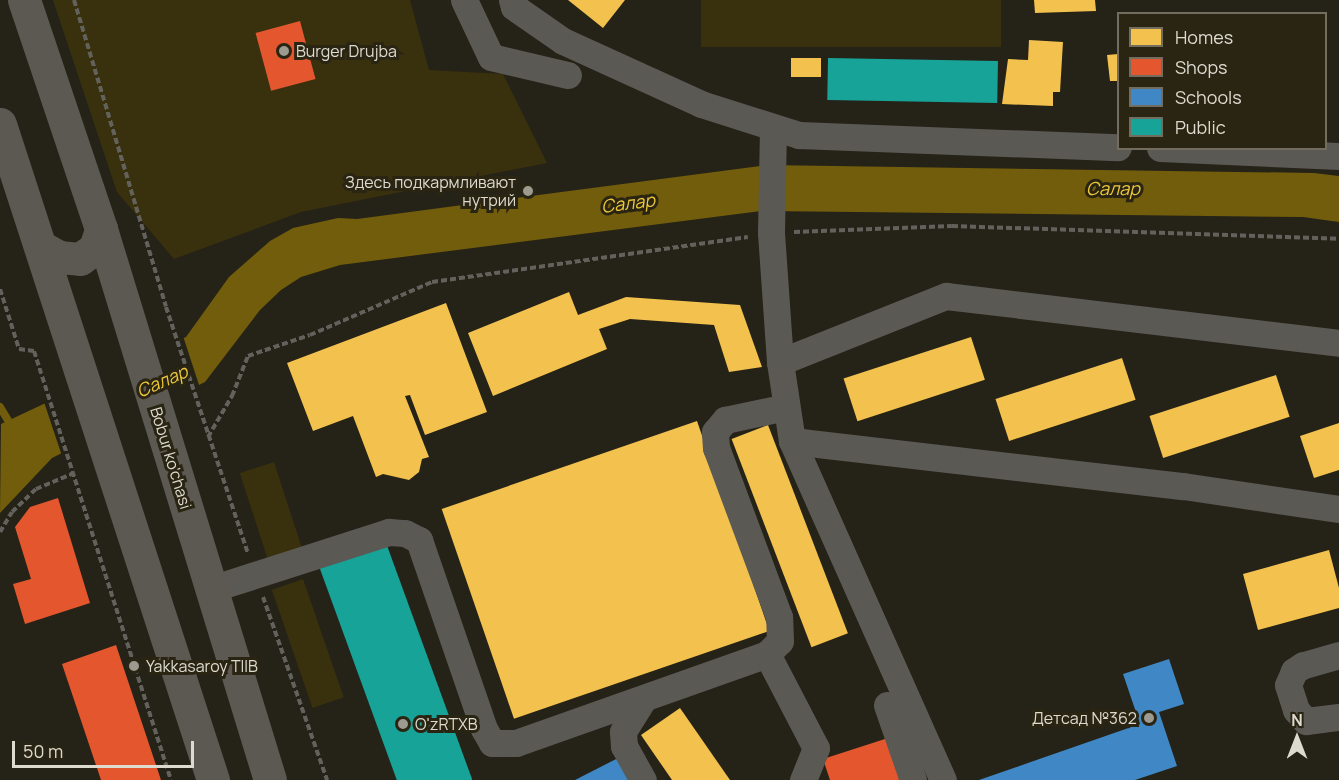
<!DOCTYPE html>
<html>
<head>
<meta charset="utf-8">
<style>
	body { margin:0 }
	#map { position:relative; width:1339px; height:780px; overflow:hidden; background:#252218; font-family:Manrope,sans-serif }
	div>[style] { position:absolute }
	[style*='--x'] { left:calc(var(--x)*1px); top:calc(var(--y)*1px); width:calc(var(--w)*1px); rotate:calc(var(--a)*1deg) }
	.green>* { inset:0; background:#39300e; transform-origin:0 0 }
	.water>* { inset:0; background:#715d0b }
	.pier>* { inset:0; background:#252218 }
	.homes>* { inset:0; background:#f2c14e; transform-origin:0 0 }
	.shops>* { inset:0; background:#e4572e; transform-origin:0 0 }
	.schools>* { inset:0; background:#3f88c5 }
	.public>* { inset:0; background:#17a398; transform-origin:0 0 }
	.stream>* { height:8px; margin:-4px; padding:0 4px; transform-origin:4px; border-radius:4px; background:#715d0b }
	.path>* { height:4px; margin-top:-2px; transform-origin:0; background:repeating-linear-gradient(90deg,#62615c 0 6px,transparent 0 9px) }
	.minor>* { height:27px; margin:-13.5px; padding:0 13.5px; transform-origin:13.5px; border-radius:13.5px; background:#5b5954 }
	.major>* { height:33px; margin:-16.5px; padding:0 16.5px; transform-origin:16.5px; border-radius:16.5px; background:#5b5952 }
	.dots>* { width:16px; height:16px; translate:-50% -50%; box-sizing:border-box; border:3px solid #2a2513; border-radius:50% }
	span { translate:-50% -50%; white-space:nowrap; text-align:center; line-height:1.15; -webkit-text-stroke:6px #2a2513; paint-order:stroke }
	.poi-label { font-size:16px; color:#dddacf }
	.left { translate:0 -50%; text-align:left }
	.right { translate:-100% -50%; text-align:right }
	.street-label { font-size:16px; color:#dddacf }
	.water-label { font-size:18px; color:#ecc83a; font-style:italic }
	.legend { position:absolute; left:1117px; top:12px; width:210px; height:138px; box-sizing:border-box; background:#2a2513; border:2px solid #726d5e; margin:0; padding:8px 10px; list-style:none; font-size:18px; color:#dddacf }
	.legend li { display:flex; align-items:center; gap:12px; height:30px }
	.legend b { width:30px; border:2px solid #726d5e }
	.north { position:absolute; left:1267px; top:708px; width:60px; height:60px; -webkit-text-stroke:4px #2a2513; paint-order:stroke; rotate:0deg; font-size:16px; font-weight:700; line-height:24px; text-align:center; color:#dddacf }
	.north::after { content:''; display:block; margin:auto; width:21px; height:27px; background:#dddacf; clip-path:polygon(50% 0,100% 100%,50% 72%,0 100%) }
	.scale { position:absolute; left:12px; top:741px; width:182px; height:27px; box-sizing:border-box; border:3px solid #dddacf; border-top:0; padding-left:8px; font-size:18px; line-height:21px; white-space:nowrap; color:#dddacf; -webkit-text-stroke:4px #2a2513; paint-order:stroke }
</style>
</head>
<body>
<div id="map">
	<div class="green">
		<div style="clip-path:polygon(53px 0,410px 0,429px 70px,503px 74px,547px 163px,301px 212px,174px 259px,117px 192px)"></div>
		<div style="left:701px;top:0;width:300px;height:47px"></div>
		<div style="left:274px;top:462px;width:91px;height:36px;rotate:72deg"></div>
		<div style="left:303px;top:579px;width:125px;height:33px;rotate:71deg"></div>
	</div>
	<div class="water">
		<div style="clip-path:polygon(767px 165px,1314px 173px,1339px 176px,1339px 222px,1303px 217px,761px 211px,340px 265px,301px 277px,281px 290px,260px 310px,205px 382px,52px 458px,0 513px,1px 424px,186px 337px,229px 277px,270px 241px,293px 228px,338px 218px,357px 219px)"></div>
	</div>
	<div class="pier">
		<div style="clip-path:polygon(183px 336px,200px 388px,62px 456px,43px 399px)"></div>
	</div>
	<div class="homes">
		<div style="clip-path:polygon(568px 0,625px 0,603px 28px)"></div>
		<div style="clip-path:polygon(1034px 0,1095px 0,1096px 11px,1035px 13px)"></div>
		<div style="clip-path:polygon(1029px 40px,1063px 42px,1060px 92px,1053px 92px,1053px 106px,1002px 104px,1008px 59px,1028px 60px)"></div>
		<div style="clip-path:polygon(1118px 54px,1118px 81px,1110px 81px,1107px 55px)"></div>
		<div style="left:821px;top:58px;width:19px;height:30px;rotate:90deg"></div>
		<div style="clip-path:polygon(569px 292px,578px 315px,626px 297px,740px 305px,762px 367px,729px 372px,714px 325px,630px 319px,599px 329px,607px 349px,493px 396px,468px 333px)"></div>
		<div style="clip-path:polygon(446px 303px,487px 412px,425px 435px,410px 395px,405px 396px,429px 457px,422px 459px,419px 472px,409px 480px,383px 474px,376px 477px,353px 416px,313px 431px,287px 363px)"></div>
		<div style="left:971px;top:337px;width:45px;height:134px;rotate:72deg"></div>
		<div style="left:1122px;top:358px;width:44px;height:133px;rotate:72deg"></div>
		<div style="left:1276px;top:375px;width:44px;height:133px;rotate:72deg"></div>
		<div style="left:697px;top:421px;width:222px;height:270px;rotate:71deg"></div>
		<div style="clip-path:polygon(1339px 423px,1339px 470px,1314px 478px,1300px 436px)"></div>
		<div style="left:768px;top:425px;width:223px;height:39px;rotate:69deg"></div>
		<div style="clip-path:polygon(1329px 550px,1339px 588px,1339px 608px,1258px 630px,1243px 574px)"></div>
		<div style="clip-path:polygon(680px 708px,730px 780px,672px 780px,641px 735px)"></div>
	</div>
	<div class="shops">
		<div style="left:300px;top:21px;width:60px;height:46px;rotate:75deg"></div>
		<div style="clip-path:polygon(58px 498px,90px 603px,25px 624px,13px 584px,31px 579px,15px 527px,30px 507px)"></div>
		<div style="clip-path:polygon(116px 645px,161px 780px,101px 780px,62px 664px)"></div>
		<div style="clip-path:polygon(888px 738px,901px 780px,830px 780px,823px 759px)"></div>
	</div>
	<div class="schools">
		<div style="clip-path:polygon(1169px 659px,1184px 704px,1159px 712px,1177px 766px,1135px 780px,979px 780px,1140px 724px,1123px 674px)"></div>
		<div style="clip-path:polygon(622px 756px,635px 780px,575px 780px)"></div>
	</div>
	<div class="public">
		<div style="left:828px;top:58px;width:170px;height:42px;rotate:1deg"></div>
		<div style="left:385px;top:540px;width:255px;height:71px;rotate:70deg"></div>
	</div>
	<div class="stream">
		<div style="--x:0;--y:407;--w:23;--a:59"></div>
	</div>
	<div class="path">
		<div style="--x:74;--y:0;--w:320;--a:73.3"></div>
		<div style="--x:166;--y:307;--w:259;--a:71.6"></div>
		<div style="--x:794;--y:232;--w:158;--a:-2.2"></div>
		<div style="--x:952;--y:226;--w:387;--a:1.9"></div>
		<div style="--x:0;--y:289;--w:63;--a:72.4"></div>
		<div style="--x:19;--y:349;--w:15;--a:8"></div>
		<div style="--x:34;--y:351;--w:450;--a:72.3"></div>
		<div style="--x:208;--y:437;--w:48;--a:-59.7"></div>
		<div style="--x:232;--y:396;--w:43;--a:-68.2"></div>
		<div style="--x:248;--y:356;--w:65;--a:-18.7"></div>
		<div style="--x:310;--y:335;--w:133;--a:-23.5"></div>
		<div style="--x:432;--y:282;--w:319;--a:-8.1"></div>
		<div style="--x:0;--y:532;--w:23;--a:-59"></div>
		<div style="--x:12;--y:512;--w:33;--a:-44"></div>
		<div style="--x:36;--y:489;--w:41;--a:-22.8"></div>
		<div style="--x:263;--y:597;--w:194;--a:70.7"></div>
	</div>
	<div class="minor">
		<div style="--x:464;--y:0;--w:63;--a:64.7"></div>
		<div style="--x:491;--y:57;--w:79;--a:13.2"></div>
		<div style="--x:512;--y:0;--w:7;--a:74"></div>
		<div style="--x:514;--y:7;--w:60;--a:34.8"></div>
		<div style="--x:563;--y:41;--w:152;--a:24.5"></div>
		<div style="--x:701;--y:104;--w:103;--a:17.6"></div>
		<div style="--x:799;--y:135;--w:319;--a:2.2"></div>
		<div style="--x:773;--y:128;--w:105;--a:91.1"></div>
		<div style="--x:771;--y:233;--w:129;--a:86"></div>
		<div style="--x:780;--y:362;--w:80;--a:81.4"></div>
		<div style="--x:792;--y:441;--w:371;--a:66"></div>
		<div style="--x:1160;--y:148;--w:179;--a:2.6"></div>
		<div style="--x:780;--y:362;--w:179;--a:-21.7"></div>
		<div style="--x:946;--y:296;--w:396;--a:6.8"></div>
		<div style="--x:792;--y:441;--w:394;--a:6.6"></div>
		<div style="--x:1183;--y:486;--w:158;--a:8.4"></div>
		<div style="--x:211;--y:589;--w:187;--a:-17.8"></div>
		<div style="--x:389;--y:532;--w:16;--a:4"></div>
		<div style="--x:405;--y:533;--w:16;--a:27"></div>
		<div style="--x:419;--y:540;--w:200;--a:71"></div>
		<div style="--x:484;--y:729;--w:16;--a:60"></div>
		<div style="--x:492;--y:743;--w:24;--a:0"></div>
		<div style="--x:516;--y:743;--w:266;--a:-19.5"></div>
		<div style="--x:767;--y:654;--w:18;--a:-45"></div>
		<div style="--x:780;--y:641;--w:24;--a:-92"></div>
		<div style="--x:779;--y:617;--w:180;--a:-110.4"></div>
		<div style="--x:716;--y:448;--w:16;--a:-94"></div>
		<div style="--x:715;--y:432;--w:16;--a:-50"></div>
		<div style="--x:725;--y:420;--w:62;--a:-12"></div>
		<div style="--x:767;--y:654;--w:106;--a:62.5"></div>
		<div style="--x:816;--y:748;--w:35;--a:112"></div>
		<div style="--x:1339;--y:655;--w:37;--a:164"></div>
		<div style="--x:1303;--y:665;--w:11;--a:146"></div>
		<div style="--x:1294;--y:671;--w:15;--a:113"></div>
		<div style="--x:1288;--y:685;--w:26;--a:72"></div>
		<div style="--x:1296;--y:710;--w:15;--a:48"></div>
		<div style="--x:1306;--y:721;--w:33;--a:-7"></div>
		<div style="--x:642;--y:701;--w:36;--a:122"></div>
		<div style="--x:623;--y:732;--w:14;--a:86"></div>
		<div style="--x:624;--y:746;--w:39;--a:61"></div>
		<div style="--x:887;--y:705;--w:79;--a:70.9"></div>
	</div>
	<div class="major">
		<div style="--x:24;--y:0;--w:242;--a:71.4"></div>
		<div style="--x:101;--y:229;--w:576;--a:72.95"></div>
		<div style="--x:0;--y:124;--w:690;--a:72.01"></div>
		<div style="--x:41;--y:247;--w:21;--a:29"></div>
		<div style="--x:59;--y:257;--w:21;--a:5"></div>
		<div style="--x:80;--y:259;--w:19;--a:-36"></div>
		<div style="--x:95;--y:248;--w:20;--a:-72"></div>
	</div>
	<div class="dots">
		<div style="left:284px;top:51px;background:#9d9a8f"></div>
		<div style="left:528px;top:191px;background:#9d9a8f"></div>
		<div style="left:134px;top:666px;background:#9d9a8f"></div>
		<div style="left:1149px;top:718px;background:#9d9a8f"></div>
		<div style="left:403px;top:724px;background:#9d9a8f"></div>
	</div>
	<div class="poi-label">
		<span class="left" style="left:296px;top:51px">Burger Drujba</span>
		<span class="right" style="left:516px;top:191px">Здесь подкармливают<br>нутрий</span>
		<span class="left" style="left:146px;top:666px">Yakkasaroy TIIB</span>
		<span class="right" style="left:1137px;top:718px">Детсад №362</span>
		<span class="left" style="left:415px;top:724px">O'zRTXB</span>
	</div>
	<div class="street-label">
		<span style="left:171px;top:458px;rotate:73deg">Bobur ko'chasi</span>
	</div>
	<div class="water-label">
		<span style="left:1113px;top:188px">Салар</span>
		<span style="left:628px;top:203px;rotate:-7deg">Салар</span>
		<span style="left:162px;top:381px;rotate:-24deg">Салар</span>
	</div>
	<ul class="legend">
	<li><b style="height:16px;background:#f2c14e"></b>Homes</li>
	<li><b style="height:16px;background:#e4572e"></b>Shops</li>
	<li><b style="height:16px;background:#3f88c5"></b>Schools</li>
	<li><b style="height:16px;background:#17a398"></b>Public</li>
	</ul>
	<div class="north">N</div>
	<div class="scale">50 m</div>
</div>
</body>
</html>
